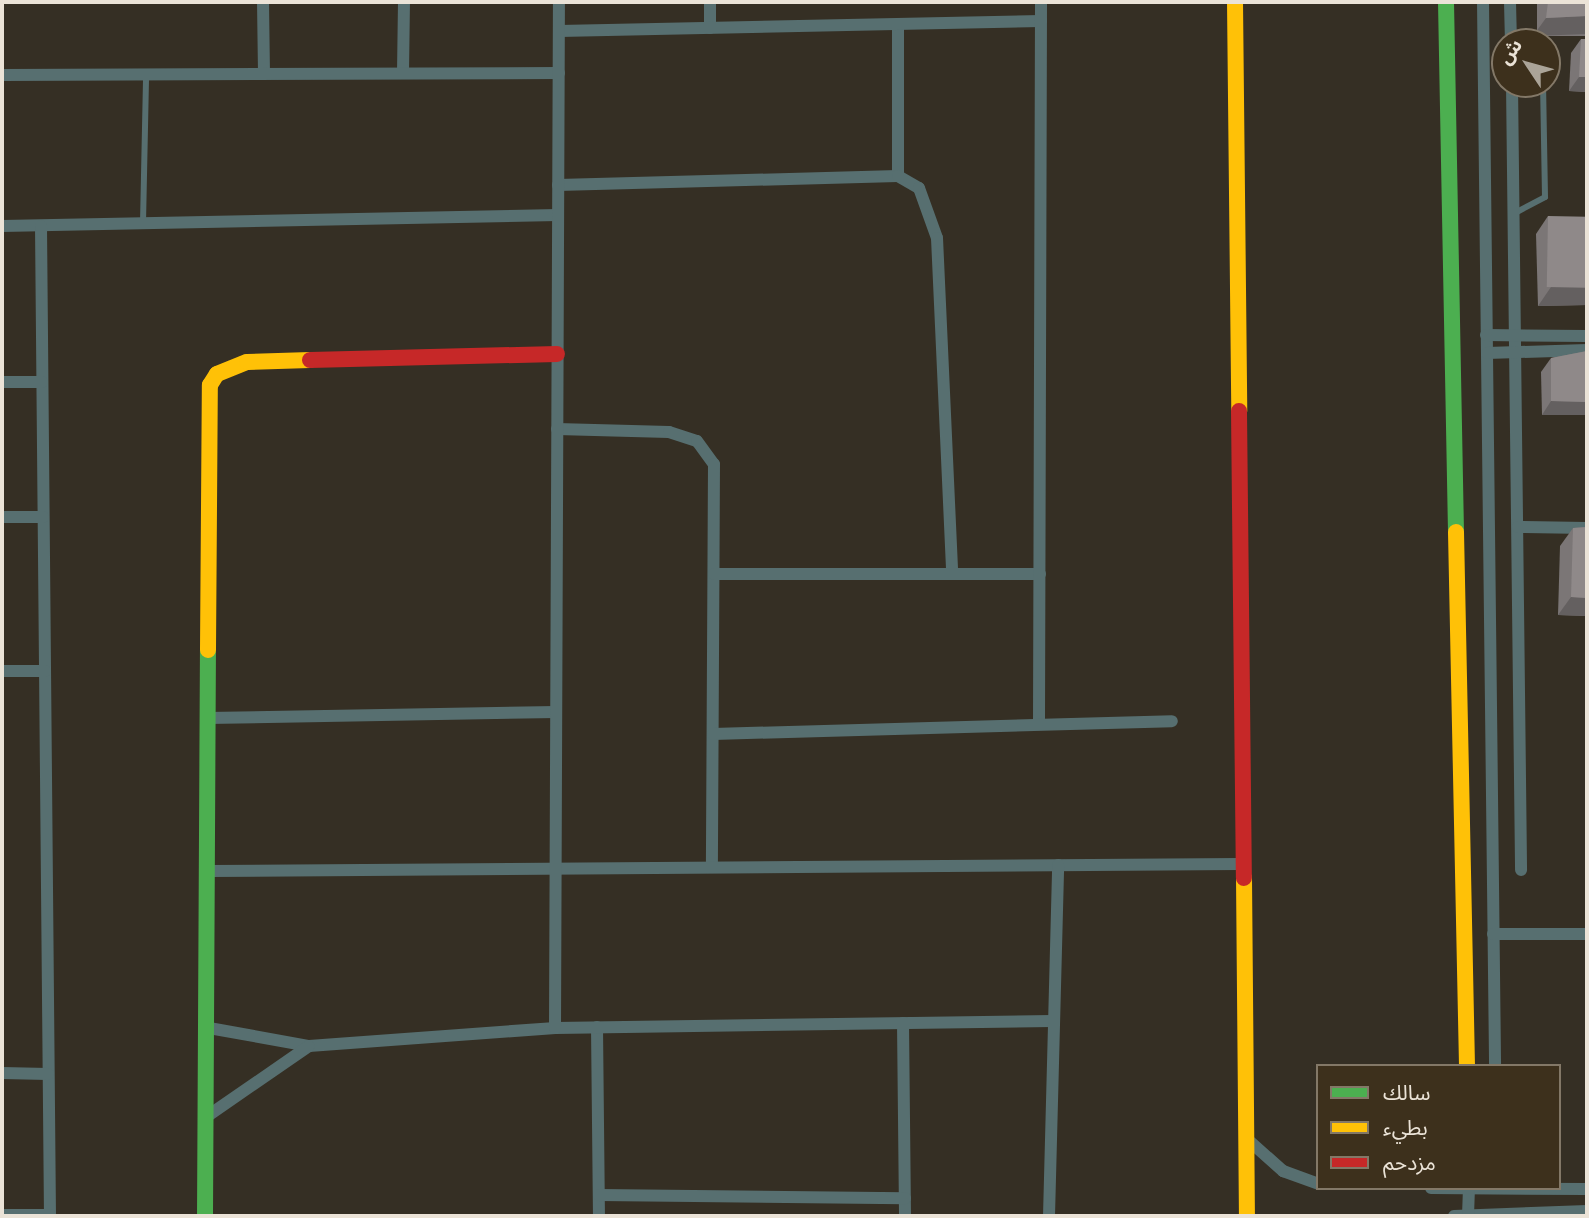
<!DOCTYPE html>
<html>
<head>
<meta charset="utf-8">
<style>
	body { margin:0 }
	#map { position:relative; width:1589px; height:1218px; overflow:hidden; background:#352f24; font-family:Signika,"Noto Sans Arabic",sans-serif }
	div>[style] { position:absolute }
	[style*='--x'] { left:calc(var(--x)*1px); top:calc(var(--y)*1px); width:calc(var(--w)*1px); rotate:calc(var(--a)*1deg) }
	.lane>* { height:6px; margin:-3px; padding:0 3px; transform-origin:3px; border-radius:3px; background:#576f70 }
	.street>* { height:12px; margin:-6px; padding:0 6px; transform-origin:6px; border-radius:6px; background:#576f70 }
	.fast>* { height:16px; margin:-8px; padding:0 8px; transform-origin:8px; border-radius:8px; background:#4caf50 }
	.slow>* { height:16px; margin:-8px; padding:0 8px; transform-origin:8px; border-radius:8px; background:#ffc107 }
	.jam>* { height:16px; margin:-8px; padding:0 8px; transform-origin:8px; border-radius:8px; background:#c62828 }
	.wall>* { inset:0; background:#7b7676; transform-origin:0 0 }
	.shaded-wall>* { inset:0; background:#646060 }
	.building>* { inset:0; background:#8f8989; transform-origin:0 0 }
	span { translate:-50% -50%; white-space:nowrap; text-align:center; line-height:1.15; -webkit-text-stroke:7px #3d301c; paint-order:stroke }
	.frame { position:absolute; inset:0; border:4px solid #ebe3d7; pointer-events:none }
	.legend { position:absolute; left:1316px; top:1064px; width:245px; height:126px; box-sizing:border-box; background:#3d301c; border:2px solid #837867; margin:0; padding:9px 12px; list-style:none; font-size:21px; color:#ebe3d7 }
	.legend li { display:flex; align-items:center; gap:14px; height:35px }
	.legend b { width:35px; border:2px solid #837867 }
	.north { position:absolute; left:1491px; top:28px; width:70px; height:70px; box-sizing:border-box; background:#3d301c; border:2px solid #837867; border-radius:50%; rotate:306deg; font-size:19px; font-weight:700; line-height:28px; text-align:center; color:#ebe3d7 }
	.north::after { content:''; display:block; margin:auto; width:24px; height:32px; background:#aba498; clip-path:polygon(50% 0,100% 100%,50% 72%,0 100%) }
</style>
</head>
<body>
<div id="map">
	<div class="lane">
		<div style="--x:1515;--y:213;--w:34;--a:-28"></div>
		<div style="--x:1545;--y:197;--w:113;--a:-91"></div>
		<div style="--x:143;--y:223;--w:149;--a:-88.8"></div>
	</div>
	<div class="street">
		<div style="--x:263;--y:2;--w:72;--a:89.2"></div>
		<div style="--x:710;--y:2;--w:26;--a:90"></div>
		<div style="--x:1483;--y:2;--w:1064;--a:89.35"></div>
		<div style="--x:1510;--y:2;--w:40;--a:88.6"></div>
		<div style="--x:898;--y:24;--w:152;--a:90"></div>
		<div style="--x:559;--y:31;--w:482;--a:-1.2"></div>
		<div style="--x:403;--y:73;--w:71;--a:-89.2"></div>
		<div style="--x:2;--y:75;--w:557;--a:-0.21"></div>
		<div style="--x:1512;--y:84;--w:786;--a:89.34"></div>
		<div style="--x:558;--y:185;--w:340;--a:-1.5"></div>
		<div style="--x:898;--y:176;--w:24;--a:30"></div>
		<div style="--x:919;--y:188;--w:53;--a:70.2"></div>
		<div style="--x:937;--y:238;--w:335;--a:87.4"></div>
		<div style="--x:2;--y:226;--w:556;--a:-1.13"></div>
		<div style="--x:41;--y:226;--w:990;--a:89.48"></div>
		<div style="--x:1486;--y:335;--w:101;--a:0.6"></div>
		<div style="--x:1487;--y:353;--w:100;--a:-1.7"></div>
		<div style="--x:2;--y:382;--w:40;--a:0"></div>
		<div style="--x:557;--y:429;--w:112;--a:1.5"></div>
		<div style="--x:669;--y:432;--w:29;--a:18"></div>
		<div style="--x:697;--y:441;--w:29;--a:54"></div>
		<div style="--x:714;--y:464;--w:403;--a:90.3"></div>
		<div style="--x:2;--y:517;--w:41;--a:0"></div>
		<div style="--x:1518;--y:527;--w:69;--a:0.8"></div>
		<div style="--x:714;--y:574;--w:326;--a:0"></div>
		<div style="--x:2;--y:671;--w:43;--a:0"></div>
		<div style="--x:207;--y:718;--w:349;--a:-1"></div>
		<div style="--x:1039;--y:723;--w:721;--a:-89.84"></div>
		<div style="--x:713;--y:734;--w:459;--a:-1.6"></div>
		<div style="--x:209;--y:871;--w:1031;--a:-0.39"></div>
		<div style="--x:1493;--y:934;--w:94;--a:0"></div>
		<div style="--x:903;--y:1023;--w:193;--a:89.4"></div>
		<div style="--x:597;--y:1027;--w:189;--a:89.4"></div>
		<div style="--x:209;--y:1028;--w:102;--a:10.2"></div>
		<div style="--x:309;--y:1046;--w:247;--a:-4.2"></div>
		<div style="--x:555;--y:1028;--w:497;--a:-0.8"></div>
		<div style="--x:555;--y:1028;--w:1026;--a:-89.78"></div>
		<div style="--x:2;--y:1073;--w:46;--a:1.2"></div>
		<div style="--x:209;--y:1115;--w:121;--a:-34.6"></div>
		<div style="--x:1246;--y:1138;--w:50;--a:41.7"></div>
		<div style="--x:1283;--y:1171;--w:37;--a:20"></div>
		<div style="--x:1431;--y:1188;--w:156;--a:0.4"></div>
		<div style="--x:599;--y:1195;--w:306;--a:0.6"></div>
		<div style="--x:2;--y:1215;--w:48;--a:0"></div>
		<div style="--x:1049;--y:1216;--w:351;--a:-88.5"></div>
		<div style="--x:1454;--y:1216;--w:133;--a:-2.2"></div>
		<div style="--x:1468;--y:1216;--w:28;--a:-88"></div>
	</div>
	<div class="fast">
		<div style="--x:1446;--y:2;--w:530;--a:88.92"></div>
		<div style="--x:205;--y:1216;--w:566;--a:-89.7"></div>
	</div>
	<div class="slow">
		<div style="--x:1235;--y:2;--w:409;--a:89.4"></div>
		<div style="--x:1456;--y:532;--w:534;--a:88.82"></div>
		<div style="--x:208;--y:650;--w:265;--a:-89.6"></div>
		<div style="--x:210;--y:385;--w:13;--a:-58"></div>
		<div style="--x:217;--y:374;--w:32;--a:-22"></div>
		<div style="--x:247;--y:362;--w:63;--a:-1.8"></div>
		<div style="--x:1244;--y:878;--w:338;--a:89.5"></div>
	</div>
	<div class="jam">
		<div style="--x:310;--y:360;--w:247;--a:-1.4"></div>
		<div style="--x:1239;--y:411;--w:467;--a:89.4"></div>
	</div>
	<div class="wall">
		<div style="left:1537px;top:2px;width:50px;height:34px"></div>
		<div style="clip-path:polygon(1581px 39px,1587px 92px,1569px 91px,1571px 53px)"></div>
		<div style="clip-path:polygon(1548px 216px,1587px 305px,1538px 306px,1536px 234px)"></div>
		<div style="clip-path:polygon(1587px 351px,1587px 415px,1542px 415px,1541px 372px,1551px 358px)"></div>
		<div style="clip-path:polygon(1587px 527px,1587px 616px,1558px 615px,1560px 546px,1573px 528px)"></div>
	</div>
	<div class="shaded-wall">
		<div style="clip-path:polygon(1587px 16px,1587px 34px,1533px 36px,1546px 18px)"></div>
		<div style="clip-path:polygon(1579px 77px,1587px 77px,1587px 92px,1569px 91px)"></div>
		<div style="clip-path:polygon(1551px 287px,1587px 287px,1587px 305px,1538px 306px)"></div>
		<div style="clip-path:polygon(1551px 401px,1587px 402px,1587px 415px,1542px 415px)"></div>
		<div style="clip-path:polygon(1571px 597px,1587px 598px,1587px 616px,1558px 615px)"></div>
	</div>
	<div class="building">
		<div style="clip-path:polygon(1548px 2px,1587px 2px,1587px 16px,1546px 18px)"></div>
		<div style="clip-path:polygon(1581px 39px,1587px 39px,1587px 77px,1579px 77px)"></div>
		<div style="left:1548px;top:216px;width:39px;height:71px;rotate:1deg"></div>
		<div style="clip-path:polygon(1587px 351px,1587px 402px,1551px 401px,1551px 358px)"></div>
		<div style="clip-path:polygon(1587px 527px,1587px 598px,1571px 597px,1573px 528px)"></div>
	</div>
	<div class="frame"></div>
	<ul class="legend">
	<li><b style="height:9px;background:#4caf50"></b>سالك</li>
	<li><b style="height:9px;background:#ffc107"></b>بطيء</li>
	<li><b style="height:9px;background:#c62828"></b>مزدحم</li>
	</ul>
	<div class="north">ش</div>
</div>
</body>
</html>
